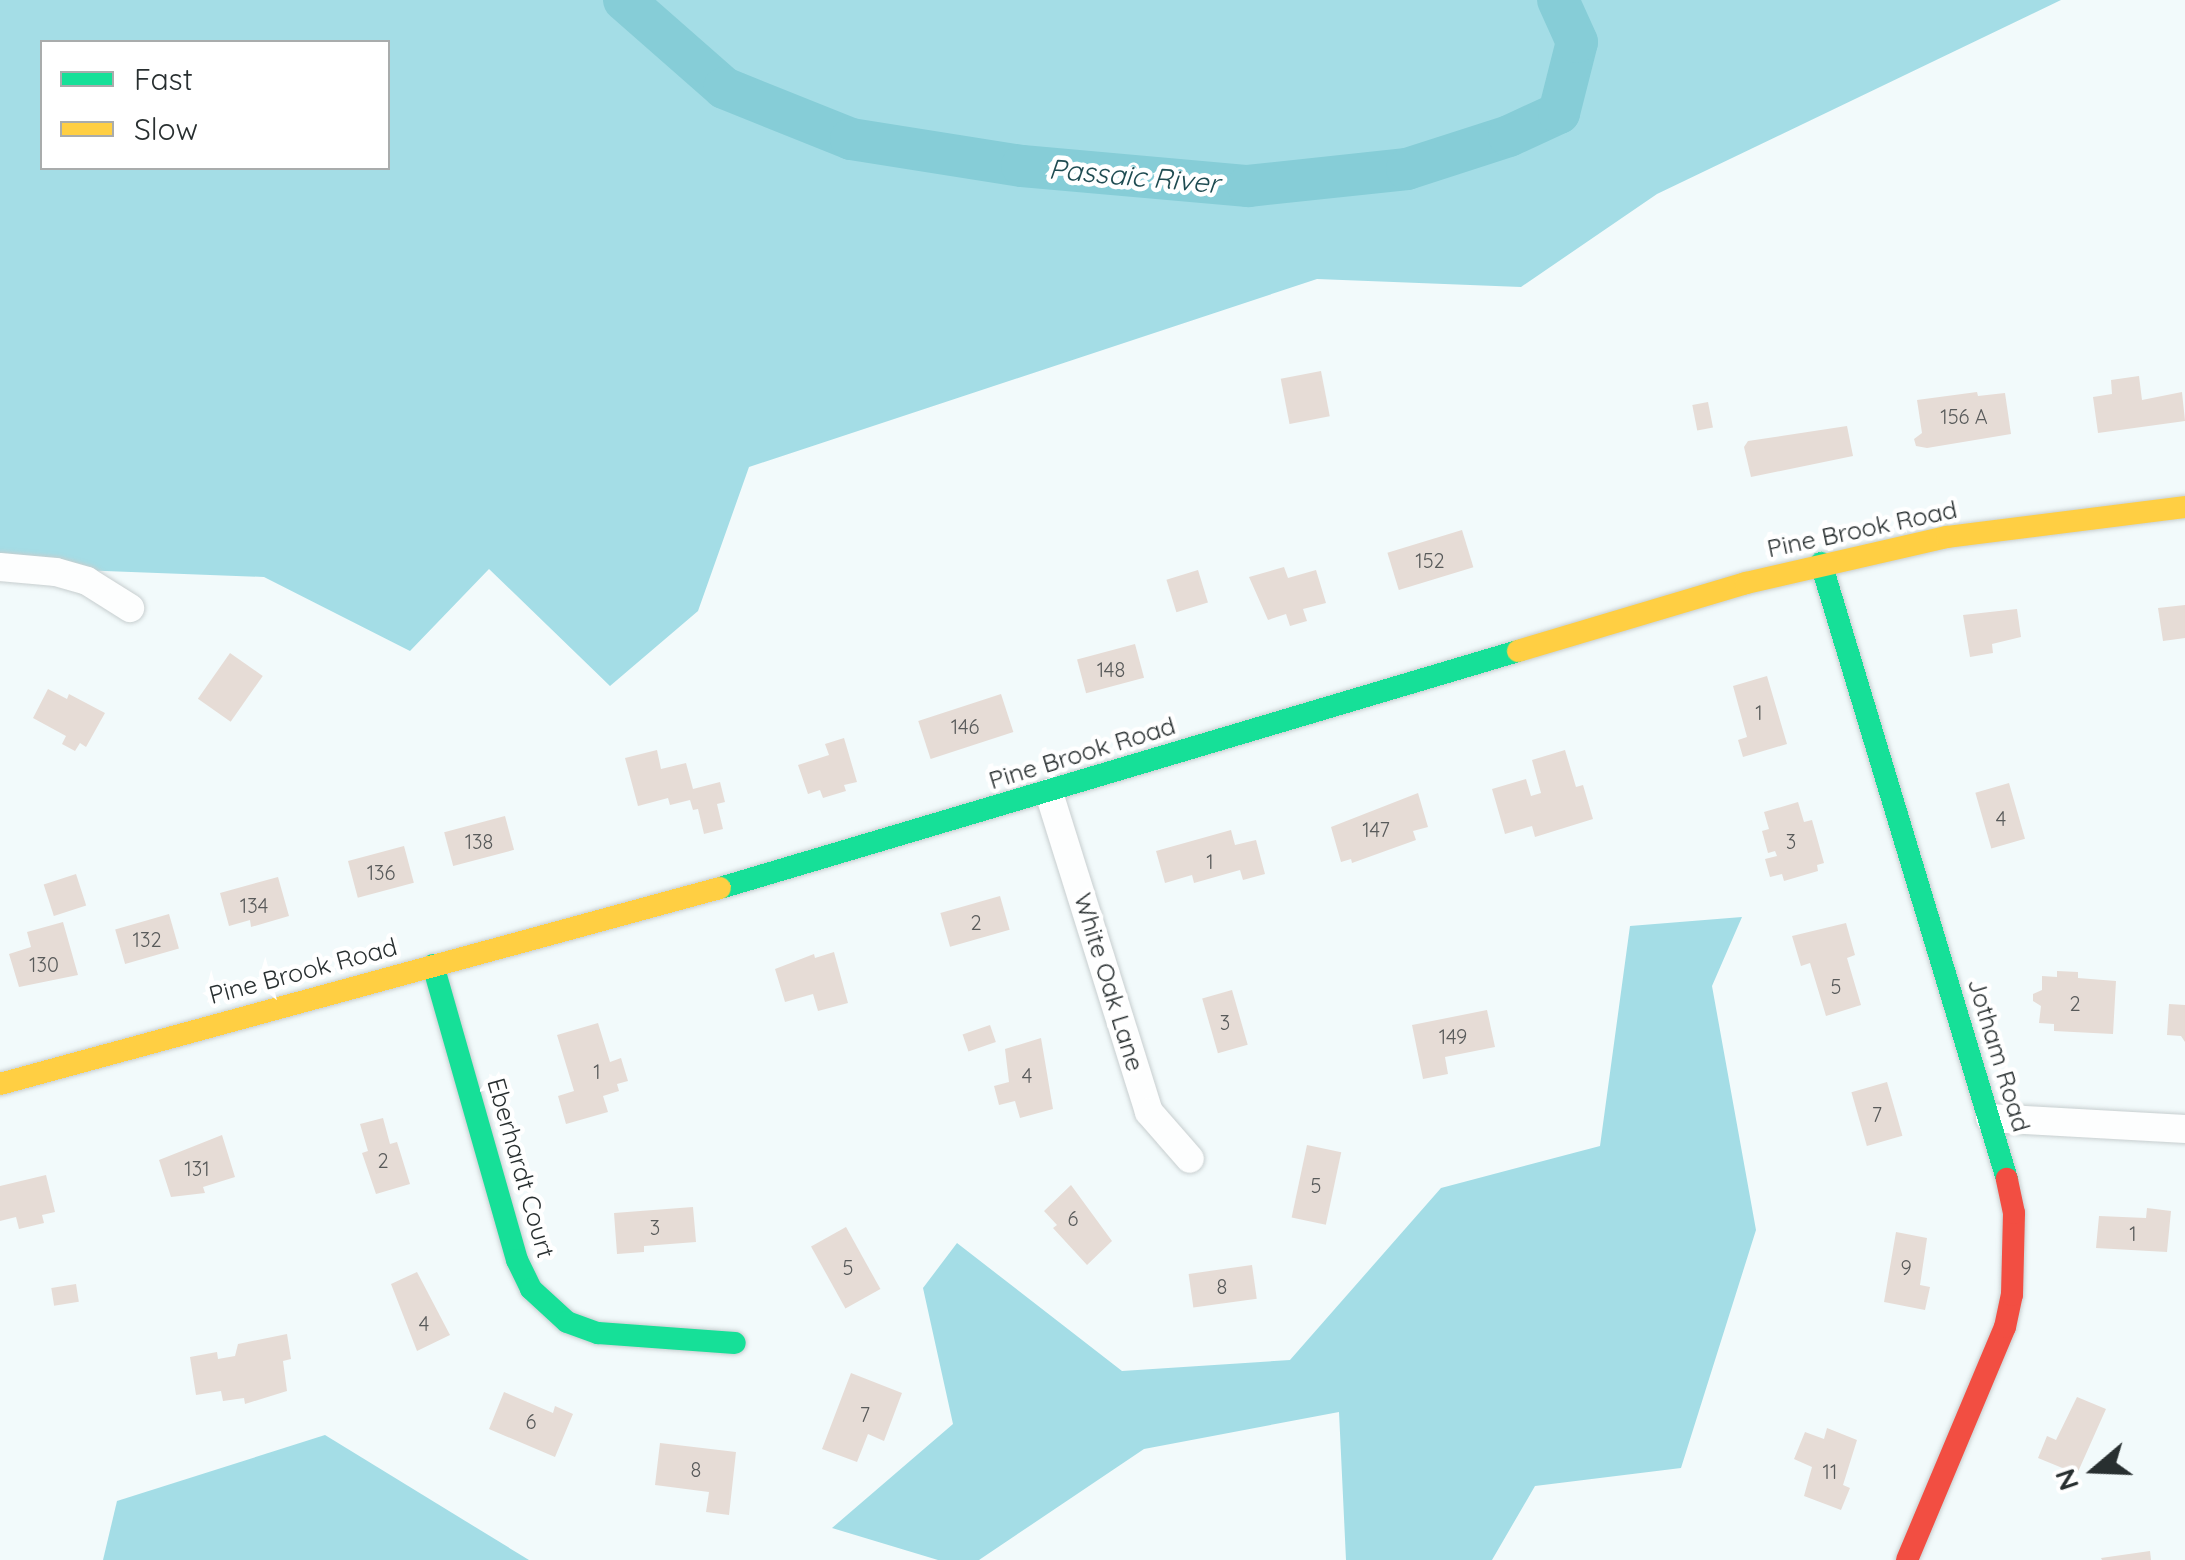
<!DOCTYPE html>
<html>
<head>
<meta charset="utf-8">
<style>
	body { margin:0 }
	#map { position:relative; width:2185px; height:1560px; overflow:hidden; background:#f2fafb; font-family:Quicksand,sans-serif }
	div>[style] { position:absolute }
	[style*='--x'] { left:calc(var(--x)*1px); top:calc(var(--y)*1px); width:calc(var(--w)*1px); rotate:calc(var(--a)*1deg) }
	.forest>* { inset:0; background:#a4dde6 }
	.river>* { height:42px; margin:-21px; padding:0 21px; transform-origin:21px; border-radius:21px; background:#86cdd7 }
	.building>* { inset:0; background:#e6dcd6; transform-origin:0 0 }
	.roads { filter:drop-shadow(0 0 2px #c7cecf) drop-shadow(0 0 2px #c7cecf) }
	.street>* { height:28px; margin:-14px; padding:0 14px; transform-origin:14px; border-radius:14px; background:#fdfefe }
	.fast>* { height:22px; margin:-11px; padding:0 11px; transform-origin:11px; border-radius:11px; background:#16e098 }
	.slow>* { height:22px; margin:-11px; padding:0 11px; transform-origin:11px; border-radius:11px; background:#ffcf43 }
	.jam>* { height:22px; margin:-11px; padding:0 11px; transform-origin:11px; border-radius:11px; background:#f24e42 }
	span { translate:-50% -50%; white-space:nowrap; text-align:center; line-height:1.15; -webkit-text-stroke:9px #fff; paint-order:stroke }
	.number-label { font-size:20px; color:#585a5a }
	.number-label span { -webkit-text-stroke-width:0 }
	.street-label { font-size:25px; color:#282f30 }
	.water-label { font-size:28px; color:#1f4c52; font-style:italic }
	.legend { position:absolute; left:40px; top:40px; width:350px; height:130px; box-sizing:border-box; background:#fff; border:2px solid #a9acac; margin:0; padding:12px 18px; list-style:none; font-size:30px; color:#282f30 }
	.legend li { display:flex; align-items:center; gap:20px; height:50px }
	.legend b { width:50px; border:2px solid #a9acac }
	.north { position:absolute; left:2045px; top:1420px; width:100px; height:100px; -webkit-text-stroke:8px #fff; paint-order:stroke; rotate:251deg; font-size:28px; font-weight:700; line-height:40px; text-align:center; color:#282f30 }
	.north::after { content:''; display:block; margin:auto; width:35px; height:45px; background:#282f30; clip-path:polygon(50% 0,100% 100%,50% 72%,0 100%) }
</style>
</head>
<body>
<div id="map">
	<div class="forest">
		<div style="clip-path:polygon(evenodd,0 0,2061px 0,1657px 194px,1521px 287px,1317px 279px,749px 467px,698px 611px,610px 686px,489px 569px,410px 651px,264px 577px,0 567px,0 0,42px 42px,388px 42px,388px 168px,42px 168px,42px 42px)"></div>
		<div style="clip-path:polygon(1742px 917px,1712px 986px,1756px 1230px,1681px 1468px,1535px 1486px,1492px 1560px,1346px 1560px,1339px 1412px,1144px 1449px,979px 1560px,938px 1560px,832px 1528px,953px 1424px,923px 1288px,957px 1243px,1122px 1371px,1290px 1360px,1441px 1188px,1600px 1146px,1630px 926px)"></div>
		<div style="clip-path:polygon(325px 1435px,529px 1560px,103px 1560px,117px 1501px)"></div>
	</div>
	<div class="river">
		<div style="--x:624;--y:0;--w:133;--a:41.3"></div>
		<div style="--x:724;--y:88;--w:137;--a:21.9"></div>
		<div style="--x:851;--y:139;--w:173;--a:9"></div>
		<div style="--x:1022;--y:166;--w:227;--a:5.1"></div>
		<div style="--x:1248;--y:186;--w:160;--a:-6.1"></div>
		<div style="--x:1407;--y:169;--w:107;--a:-17.9"></div>
		<div style="--x:1509;--y:136;--w:55;--a:-24.7"></div>
		<div style="--x:1559;--y:113;--w:73;--a:-75.8"></div>
		<div style="--x:1577;--y:42;--w:46;--a:-114.3"></div>
	</div>
	<div class="building">
		<div style="left:1321px;top:371px;width:46px;height:41px;rotate:79deg"></div>
		<div style="clip-path:polygon(2139px 376px,2142px 400px,2182px 392px,2185px 421px,2098px 433px,2093px 397px,2112px 394px,2111px 380px)"></div>
		<div style="clip-path:polygon(1977px 392px,1978px 396px,2005px 393px,2011px 434px,1927px 448px,1916px 446px,1914px 439px,1922px 433px,1917px 400px)"></div>
		<div style="left:1708px;top:402px;width:26px;height:16px;rotate:79deg"></div>
		<div style="clip-path:polygon(1847px 426px,1853px 456px,1751px 477px,1744px 447px,1748px 441px)"></div>
		<div style="left:1462px;top:530px;width:39px;height:78px;rotate:73deg"></div>
		<div style="clip-path:polygon(1284px 567px,1288px 578px,1316px 570px,1326px 603px,1303px 609px,1307px 621px,1290px 626px,1286px 614px,1268px 620px,1249px 577px)"></div>
		<div style="left:1198px;top:570px;width:34px;height:33px;rotate:73deg"></div>
		<div style="clip-path:polygon(2185px 605px,2185px 638px,2163px 641px,2158px 608px)"></div>
		<div style="clip-path:polygon(2017px 609px,2021px 637px,1992px 644px,1993px 653px,1970px 657px,1963px 615px)"></div>
		<div style="left:1135px;top:644px;width:35px;height:60px;rotate:75deg"></div>
		<div style="left:230px;top:653px;width:40px;height:56px;rotate:35deg"></div>
		<div style="clip-path:polygon(1767px 676px,1787px 744px,1743px 757px,1738px 740px,1747px 737px,1733px 686px)"></div>
		<div style="clip-path:polygon(48px 689px,67px 699px,69px 694px,105px 713px,86px 747px,80px 743px,75px 751px,62px 744px,66px 736px,33px 718px)"></div>
		<div style="left:1001px;top:694px;width:40px;height:87px;rotate:72deg"></div>
		<div style="clip-path:polygon(844px 738px,857px 782px,844px 785px,846px 791px,823px 798px,820px 790px,808px 794px,798px 765px,829px 755px,825px 744px)"></div>
		<div style="clip-path:polygon(657px 750px,661px 769px,686px 763px,693px 789px,720px 782px,725px 802px,717px 804px,723px 829px,704px 834px,698px 809px,693px 810px,690px 800px,670px 805px,668px 798px,638px 806px,625px 758px)"></div>
		<div style="clip-path:polygon(1565px 750px,1576px 787px,1583px 785px,1593px 819px,1535px 837px,1532px 826px,1505px 834px,1492px 789px,1526px 779px,1531px 796px,1541px 793px,1532px 760px)"></div>
		<div style="left:2009px;top:783px;width:58px;height:35px;rotate:74deg"></div>
		<div style="clip-path:polygon(1418px 793px,1428px 827px,1413px 831px,1416px 840px,1352px 863px,1351px 859px,1341px 862px,1331px 827px)"></div>
		<div style="clip-path:polygon(1798px 802px,1804px 822px,1812px 820px,1824px 863px,1817px 865px,1818px 871px,1784px 881px,1782px 874px,1770px 877px,1765px 859px,1777px 856px,1775px 851px,1768px 853px,1762px 831px,1769px 829px,1764px 812px)"></div>
		<div style="left:505px;top:816px;width:35px;height:63px;rotate:75deg"></div>
		<div style="clip-path:polygon(1231px 830px,1235px 845px,1256px 840px,1265px 874px,1243px 880px,1240px 870px,1194px 883px,1192px 875px,1165px 883px,1156px 851px)"></div>
		<div style="left:404px;top:846px;width:38px;height:58px;rotate:75deg"></div>
		<div style="left:76px;top:874px;width:33px;height:34px;rotate:72deg"></div>
		<div style="clip-path:polygon(278px 877px,289px 916px,251px 927px,250px 920px,229px 926px,220px 893px)"></div>
		<div style="left:1000px;top:896px;width:35px;height:62px;rotate:74deg"></div>
		<div style="left:169px;top:914px;width:36px;height:56px;rotate:74deg"></div>
		<div style="clip-path:polygon(63px 922px,78px 975px,19px 987px,9px 954px,31px 947px,27px 932px)"></div>
		<div style="clip-path:polygon(1846px 923px,1855px 955px,1847px 958px,1861px 1005px,1826px 1016px,1810px 963px,1801px 966px,1792px 936px)"></div>
		<div style="clip-path:polygon(834px 952px,848px 1003px,818px 1011px,813px 994px,785px 1002px,775px 969px,814px 954px,815px 958px)"></div>
		<div style="clip-path:polygon(2057px 971px,2078px 972px,2078px 978px,2116px 981px,2113px 1034px,2054px 1031px,2054px 1024px,2039px 1023px,2041px 1006px,2033px 1001px,2033px 994px,2042px 990px,2042px 976px,2057px 977px)"></div>
		<div style="left:1232px;top:990px;width:57px;height:31px;rotate:74deg"></div>
		<div style="clip-path:polygon(2169px 1004px,2185px 1005px,2185px 1042px,2181px 1036px,2167px 1035px)"></div>
		<div style="clip-path:polygon(1487px 1010px,1495px 1047px,1445px 1057px,1448px 1074px,1423px 1079px,1412px 1025px)"></div>
		<div style="clip-path:polygon(598px 1023px,610px 1062px,621px 1058px,628px 1081px,617px 1084px,619px 1091px,603px 1096px,608px 1112px,566px 1124px,558px 1096px,574px 1091px,557px 1035px)"></div>
		<div style="left:990px;top:1025px;width:18px;height:29px;rotate:71deg"></div>
		<div style="clip-path:polygon(1041px 1038px,1053px 1109px,1020px 1118px,1015px 1101px,999px 1105px,994px 1086px,1009px 1082px,1005px 1049px)"></div>
		<div style="left:1887px;top:1082px;width:56px;height:37px;rotate:74deg"></div>
		<div style="clip-path:polygon(383px 1118px,390px 1144px,397px 1142px,410px 1184px,376px 1194px,362px 1153px,368px 1151px,360px 1124px)"></div>
		<div style="clip-path:polygon(222px 1135px,235px 1177px,203px 1187px,205px 1193px,171px 1197px,159px 1160px)"></div>
		<div style="left:1307px;top:1145px;width:35px;height:74px;rotate:12deg"></div>
		<div style="clip-path:polygon(46px 1175px,55px 1212px,42px 1215px,44px 1223px,19px 1229px,16px 1217px,0 1221px,0 1186px)"></div>
		<div style="clip-path:polygon(1071px 1185px,1112px 1241px,1087px 1265px,1053px 1228px,1057px 1225px,1044px 1211px)"></div>
		<div style="clip-path:polygon(693px 1207px,696px 1242px,644px 1246px,644px 1252px,617px 1254px,614px 1213px)"></div>
		<div style="clip-path:polygon(2147px 1208px,2171px 1211px,2167px 1252px,2096px 1248px,2099px 1216px,2146px 1218px)"></div>
		<div style="left:846px;top:1227px;width:71px;height:40px;rotate:61deg"></div>
		<div style="clip-path:polygon(1896px 1232px,1927px 1238px,1920px 1285px,1930px 1287px,1925px 1310px,1884px 1302px)"></div>
		<div style="left:1252px;top:1265px;width:34px;height:64px;rotate:82deg"></div>
		<div style="clip-path:polygon(417px 1272px,450px 1335px,417px 1351px,391px 1284px)"></div>
		<div style="left:76px;top:1284px;width:18px;height:25px;rotate:81deg"></div>
		<div style="clip-path:polygon(287px 1334px,291px 1359px,283px 1361px,287px 1391px,245px 1404px,244px 1398px,223px 1401px,221px 1391px,196px 1395px,190px 1357px,217px 1352px,218px 1359px,235px 1356px,238px 1344px)"></div>
		<div style="clip-path:polygon(851px 1373px,902px 1393px,884px 1441px,868px 1434px,857px 1462px,822px 1449px)"></div>
		<div style="clip-path:polygon(504px 1392px,553px 1413px,555px 1406px,573px 1414px,555px 1457px,489px 1429px)"></div>
		<div style="clip-path:polygon(2077px 1397px,2106px 1409px,2077px 1474px,2038px 1458px,2047px 1436px,2056px 1440px)"></div>
		<div style="clip-path:polygon(1827px 1428px,1857px 1440px,1843px 1485px,1850px 1488px,1841px 1510px,1804px 1496px,1812px 1467px,1794px 1459px,1805px 1432px,1824px 1439px)"></div>
		<div style="clip-path:polygon(660px 1443px,736px 1452px,729px 1515px,706px 1512px,709px 1492px,655px 1485px)"></div>
		<div style="clip-path:polygon(2150px 1551px,2151px 1560px,2102px 1560px,2101px 1558px)"></div>
	</div>
	<div class="roads">
		<div class="street">
			<div style="--x:0;--y:567;--w:56;--a:5.1"></div>
			<div style="--x:56;--y:572;--w:32;--a:16"></div>
			<div style="--x:87;--y:581;--w:51;--a:32.1"></div>
			<div style="--x:1049;--y:793;--w:334;--a:72.6"></div>
			<div style="--x:1149;--y:1112;--w:62;--a:48.9"></div>
			<div style="--x:1990;--y:1118;--w:195;--a:3.2"></div>
		</div>
		<div class="fast">
			<div style="--x:1821;--y:563;--w:643;--a:73.2"></div>
			<div style="--x:720;--y:888;--w:832;--a:-16.54"></div>
			<div style="--x:433;--y:965;--w:307;--a:74.1"></div>
			<div style="--x:517;--y:1260;--w:32;--a:64"></div>
			<div style="--x:531;--y:1289;--w:49;--a:42.5"></div>
			<div style="--x:567;--y:1322;--w:33;--a:20"></div>
			<div style="--x:598;--y:1333;--w:137;--a:4.2"></div>
		</div>
		<div class="slow">
			<div style="--x:1518;--y:651;--w:238;--a:-16.6"></div>
			<div style="--x:1746;--y:583;--w:206;--a:-12.9"></div>
			<div style="--x:1947;--y:537;--w:240;--a:-7.2"></div>
			<div style="--x:0;--y:1084;--w:746;--a:-15.23"></div>
		</div>
		<div class="jam">
			<div style="--x:1907;--y:1560;--w:253;--a:-67.2"></div>
			<div style="--x:2005;--y:1327;--w:33;--a:-78"></div>
			<div style="--x:2012;--y:1295;--w:82;--a:-88.6"></div>
			<div style="--x:2014;--y:1213;--w:35;--a:-102"></div>
		</div>
	</div>
	<div class="number-label">
		<span style="left:1964px;top:416px">156 A</span>
		<span style="left:1430px;top:560px">152</span>
		<span style="left:1111px;top:669px">148</span>
		<span style="left:1759px;top:712px">1</span>
		<span style="left:965px;top:726px">146</span>
		<span style="left:2001px;top:818px">4</span>
		<span style="left:1376px;top:829px">147</span>
		<span style="left:479px;top:841px">138</span>
		<span style="left:1791px;top:841px">3</span>
		<span style="left:1210px;top:861px">1</span>
		<span style="left:381px;top:872px">136</span>
		<span style="left:254px;top:905px">134</span>
		<span style="left:976px;top:922px">2</span>
		<span style="left:147px;top:939px">132</span>
		<span style="left:44px;top:964px">130</span>
		<span style="left:1836px;top:986px">5</span>
		<span style="left:2075px;top:1003px">2</span>
		<span style="left:1225px;top:1022px">3</span>
		<span style="left:1453px;top:1036px">149</span>
		<span style="left:597px;top:1071px">1</span>
		<span style="left:1027px;top:1075px">4</span>
		<span style="left:1877px;top:1114px">7</span>
		<span style="left:383px;top:1160px">2</span>
		<span style="left:197px;top:1168px">131</span>
		<span style="left:1316px;top:1185px">5</span>
		<span style="left:1073px;top:1218px">6</span>
		<span style="left:655px;top:1227px">3</span>
		<span style="left:2133px;top:1233px">1</span>
		<span style="left:848px;top:1267px">5</span>
		<span style="left:1906px;top:1267px">9</span>
		<span style="left:1222px;top:1286px">8</span>
		<span style="left:424px;top:1323px">4</span>
		<span style="left:865px;top:1414px">7</span>
		<span style="left:531px;top:1421px">6</span>
		<span style="left:696px;top:1469px">8</span>
		<span style="left:1830px;top:1471px">11</span>
	</div>
	<div class="street-label">
		<span style="left:1862px;top:529px;rotate:-12deg">Pine Brook Road</span>
		<span style="left:1082px;top:753px;rotate:-17deg">Pine Brook Road</span>
		<span style="left:303px;top:971px;rotate:-15deg">Pine Brook Road</span>
		<span style="left:1109px;top:982px;rotate:73deg">White Oak Lane</span>
		<span style="left:1999px;top:1055px;rotate:73deg">Jotham Road</span>
		<span style="left:521px;top:1168px;rotate:74deg">Eberhardt Court</span>
	</div>
	<div class="water-label">
		<span style="left:1134px;top:176px;rotate:5deg">Passaic River</span>
	</div>
	<ul class="legend">
	<li><b style="height:12px;background:#16e098"></b>Fast</li>
	<li><b style="height:12px;background:#ffcf43"></b>Slow</li>
	</ul>
	<div class="north">N</div>
</div>
</body>
</html>
